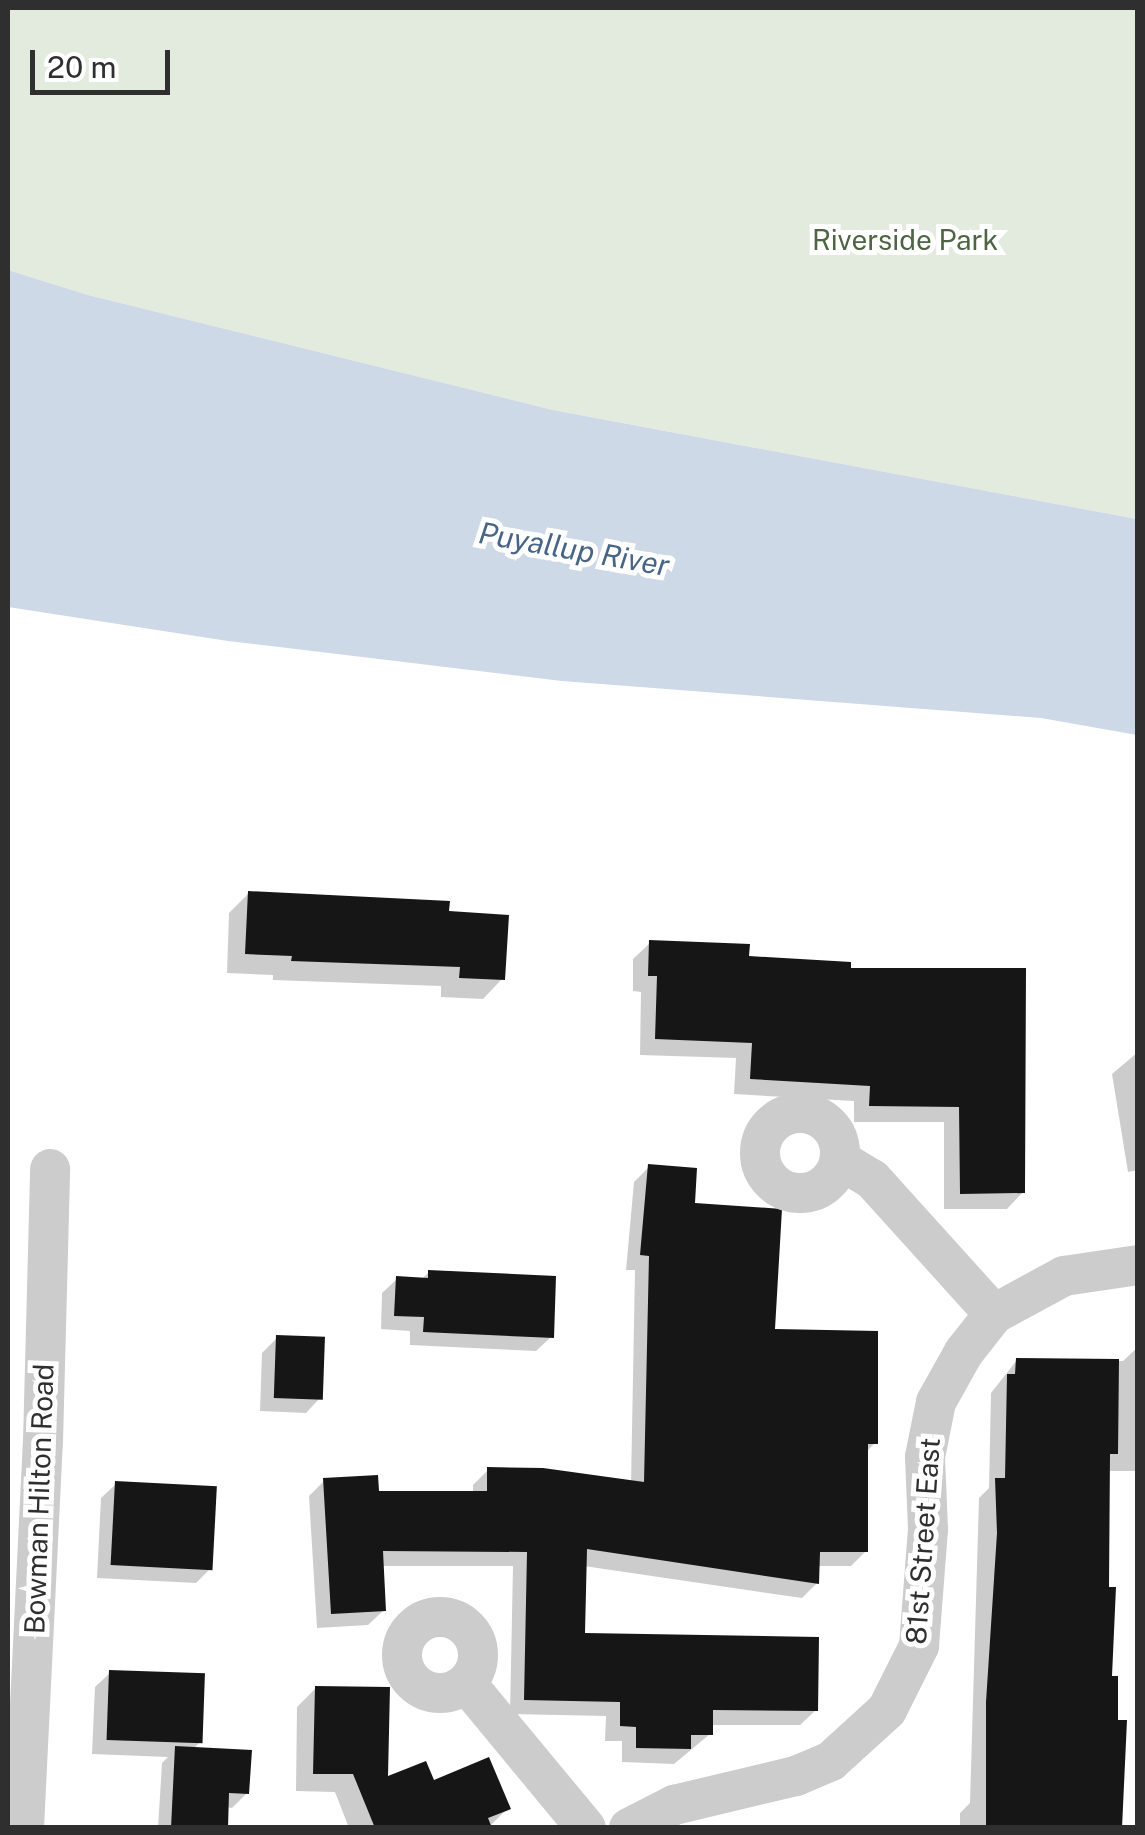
<!DOCTYPE html>
<html>
<head>
<meta charset="utf-8">
<style>
	body { margin:0 }
	#map { position:relative; width:1145px; height:1835px; overflow:hidden; background:#fff; font-family:"Public Sans",sans-serif }
	div>[style] { position:absolute }
	[style*='--x'] { left:calc(var(--x)*1px); top:calc(var(--y)*1px); width:calc(var(--w)*1px); rotate:calc(var(--a)*1deg) }
	.green>* { inset:0; background:#e3eade }
	.water>* { inset:0; background:#cdd9e7 }
	.shadow>* { inset:0; background:#0003 }
	.building>* { inset:0; background:#161616; transform-origin:0 0 }
	.street>* { height:40px; margin:-20px; padding:0 20px; transform-origin:20px; border-radius:20px; background:#ccc }
	.street>.ring { margin:-20px; padding:0; box-sizing:content-box; background:none; border:40px solid #ccc; border-radius:50% }
	span { translate:-50% -50%; white-space:nowrap; text-align:center; line-height:1.15; -webkit-text-stroke:10px #fff; paint-order:stroke }
	.park-label { font-size:28px; color:#4d6542 }
	.street-label { font-size:28px; color:#2f2f2f }
	.water-label { font-size:30px; color:#476586; font-style:italic }
	.frame { position:absolute; inset:0; border:10px solid #2f2f2f; pointer-events:none }
	.scale { position:absolute; left:30px; top:50px; width:140px; height:45px; box-sizing:border-box; border:5px solid #2f2f2f; border-top:0; padding-left:12px; font-size:30px; line-height:35px; white-space:nowrap; color:#2f2f2f; -webkit-text-stroke:8px #fff; paint-order:stroke }
</style>
</head>
<body>
<div id="map">
	<div class="green">
		<div style="clip-path:polygon(8px 8px,1137px 8px,1137px 519px,553px 410px,88px 295px,8px 270px)"></div>
	</div>
	<div class="water">
		<div style="clip-path:polygon(8px 270px,88px 295px,553px 410px,1137px 519px,1137px 735px,1041px 718px,562px 681px,228px 641px,8px 607px)"></div>
	</div>
	<div class="shadow">
		<div style="clip-path:polygon(249px 893px,446px 913px,502px 979px,483px 999px,441px 997px,441px 986px,273px 980px,273px 975px,227px 973px,229px 913px)"></div>
		<div style="clip-path:polygon(650px 943px,848px 970px,1024px 970px,1023px 1192px,1007px 1209px,944px 1209px,944px 1122px,854px 1122px,854px 1101px,734px 1094px,736px 1058px,640px 1055px,641px 992px,633px 991px,633px 959px)"></div>
		<div style="clip-path:polygon(1138px 1052px,1138px 1170px,1128px 1172px,1112px 1074px)"></div>
		<div style="clip-path:polygon(649px 1167px,692px 1205px,772px 1332px,875px 1443px,865px 1453px,866px 1551px,851px 1566px,817px 1566px,817px 1583px,802px 1598px,584px 1566px,583px 1635px,816px 1710px,800px 1725px,710px 1725px,710px 1734px,674px 1764px,622px 1762px,622px 1741px,605px 1741px,606px 1716px,510px 1714px,513px 1566px,381px 1566px,384px 1610px,368px 1625px,317px 1628px,309px 1496px,324px 1481px,376px 1493px,473px 1494px,473px 1485px,488px 1470px,631px 1483px,635px 1270px,626px 1270px,634px 1182px)"></div>
		<div style="clip-path:polygon(429px 1272px,551px 1337px,536px 1351px,410px 1345px,410px 1331px,381px 1329px,382px 1293px,397px 1279px,421px 1280px)"></div>
		<div style="clip-path:polygon(277px 1338px,320px 1398px,306px 1413px,260px 1411px,262px 1353px)"></div>
		<div style="clip-path:polygon(1138px 1347px,1138px 1471px,1107px 1471px,1109px 1679px,1120px 1828px,960px 1828px,960px 1813px,970px 1803px,979px 1498px,989px 1488px,991px 1393px,1017px 1360px,1123px 1361px)"></div>
		<div style="clip-path:polygon(116px 1484px,211px 1568px,196px 1583px,97px 1578px,101px 1498px)"></div>
		<div style="clip-path:polygon(110px 1673px,199px 1743px,192px 1750px,247px 1793px,232px 1808px,226px 1807px,225px 1828px,158px 1828px,162px 1763px,168px 1757px,92px 1754px,95px 1687px)"></div>
		<div style="clip-path:polygon(316px 1688px,386px 1780px,432px 1783px,508px 1808px,489px 1827px,349px 1828px,335px 1792px,296px 1791px,297px 1707px)"></div>
	</div>
	<div class="building">
		<div style="clip-path:polygon(248px 891px,450px 901px,449px 911px,509px 915px,505px 980px,459px 978px,460px 967px,291px 961px,292px 956px,245px 954px)"></div>
		<div style="clip-path:polygon(649px 940px,750px 944px,749px 956px,851px 962px,851px 968px,1026px 968px,1025px 1193px,960px 1194px,959px 1107px,869px 1106px,870px 1086px,750px 1079px,752px 1043px,655px 1039px,657px 976px,648px 976px)"></div>
		<div style="clip-path:polygon(648px 1164px,697px 1168px,695px 1203px,782px 1209px,775px 1329px,878px 1331px,878px 1444px,868px 1444px,868px 1552px,820px 1552px,819px 1584px,587px 1549px,585px 1633px,819px 1637px,818px 1711px,713px 1710px,713px 1735px,691px 1735px,691px 1749px,636px 1748px,636px 1727px,620px 1726px,620px 1702px,524px 1700px,527px 1552px,383px 1551px,386px 1611px,331px 1614px,323px 1478px,378px 1475px,379px 1491px,487px 1491px,487px 1467px,543px 1468px,644px 1482px,649px 1256px,640px 1255px)"></div>
		<div style="clip-path:polygon(428px 1270px,556px 1276px,554px 1338px,423px 1332px,424px 1317px,394px 1316px,396px 1276px,428px 1278px)"></div>
		<div style="left:276px;top:1335px;width:49px;height:63px;rotate:2deg"></div>
		<div style="clip-path:polygon(1016px 1358px,1119px 1359px,1118px 1454px,1110px 1454px,1109px 1587px,1116px 1587px,1112px 1676px,1118px 1676px,1118px 1720px,1127px 1720px,1122px 1828px,986px 1828px,986px 1702px,997px 1533px,995px 1478px,1005px 1478px,1007px 1374px,1015px 1374px)"></div>
		<div style="left:115px;top:1481px;width:102px;height:84px;rotate:3deg"></div>
		<div style="left:109px;top:1670px;width:96px;height:70px;rotate:2deg"></div>
		<div style="clip-path:polygon(315px 1686px,390px 1687px,388px 1776px,426px 1761px,434px 1780px,489px 1757px,511px 1809px,488px 1818px,492px 1828px,375px 1828px,353px 1774px,313px 1774px)"></div>
		<div style="clip-path:polygon(175px 1746px,252px 1750px,249px 1794px,229px 1793px,228px 1828px,171px 1828px)"></div>
	</div>
	<div class="street">
		<div class="ring" style="left:760px;top:1113px;width:40px;height:40px"></div>
		<div style="--x:840;--y:1160;--w:37;--a:31"></div>
		<div style="--x:872;--y:1179;--w:182;--a:47.9"></div>
		<div class="ring" style="left:402px;top:1617px;width:36px;height:36px"></div>
		<div style="--x:466;--y:1683;--w:188;--a:50.4"></div>
		<div style="--x:24;--y:1828;--w:386;--a:-87.2"></div>
		<div style="--x:43;--y:1442;--w:273;--a:-88.5"></div>
		<div style="--x:629;--y:1828;--w:51;--a:-27.1"></div>
		<div style="--x:674;--y:1805;--w:125;--a:-13.4"></div>
		<div style="--x:796;--y:1776;--w:38;--a:-23"></div>
		<div style="--x:831;--y:1761;--w:76;--a:-42.3"></div>
		<div style="--x:887;--y:1710;--w:72;--a:-63.4"></div>
		<div style="--x:919;--y:1646;--w:117;--a:-85.6"></div>
		<div style="--x:928;--y:1529;--w:72;--a:-92.4"></div>
		<div style="--x:925;--y:1457;--w:56;--a:-78.7"></div>
		<div style="--x:936;--y:1402;--w:57;--a:-60.8"></div>
		<div style="--x:964;--y:1352;--w:48;--a:-51.7"></div>
		<div style="--x:994;--y:1314;--w:80;--a:-28.5"></div>
		<div style="--x:1064;--y:1276;--w:75;--a:-8.5"></div>
	</div>
	<div class="park-label">
		<span style="left:905px;top:240px">Riverside Park</span>
	</div>
	<div class="street-label">
		<span style="left:39px;top:1499px;rotate:-88deg">Bowman Hilton Road</span>
		<span style="left:923px;top:1541px;rotate:-86deg">81st Street East</span>
	</div>
	<div class="water-label">
		<span style="left:574px;top:549px;rotate:10deg">Puyallup River</span>
	</div>
	<div class="frame"></div>
	<div class="scale">20 m</div>
</div>
</body>
</html>
